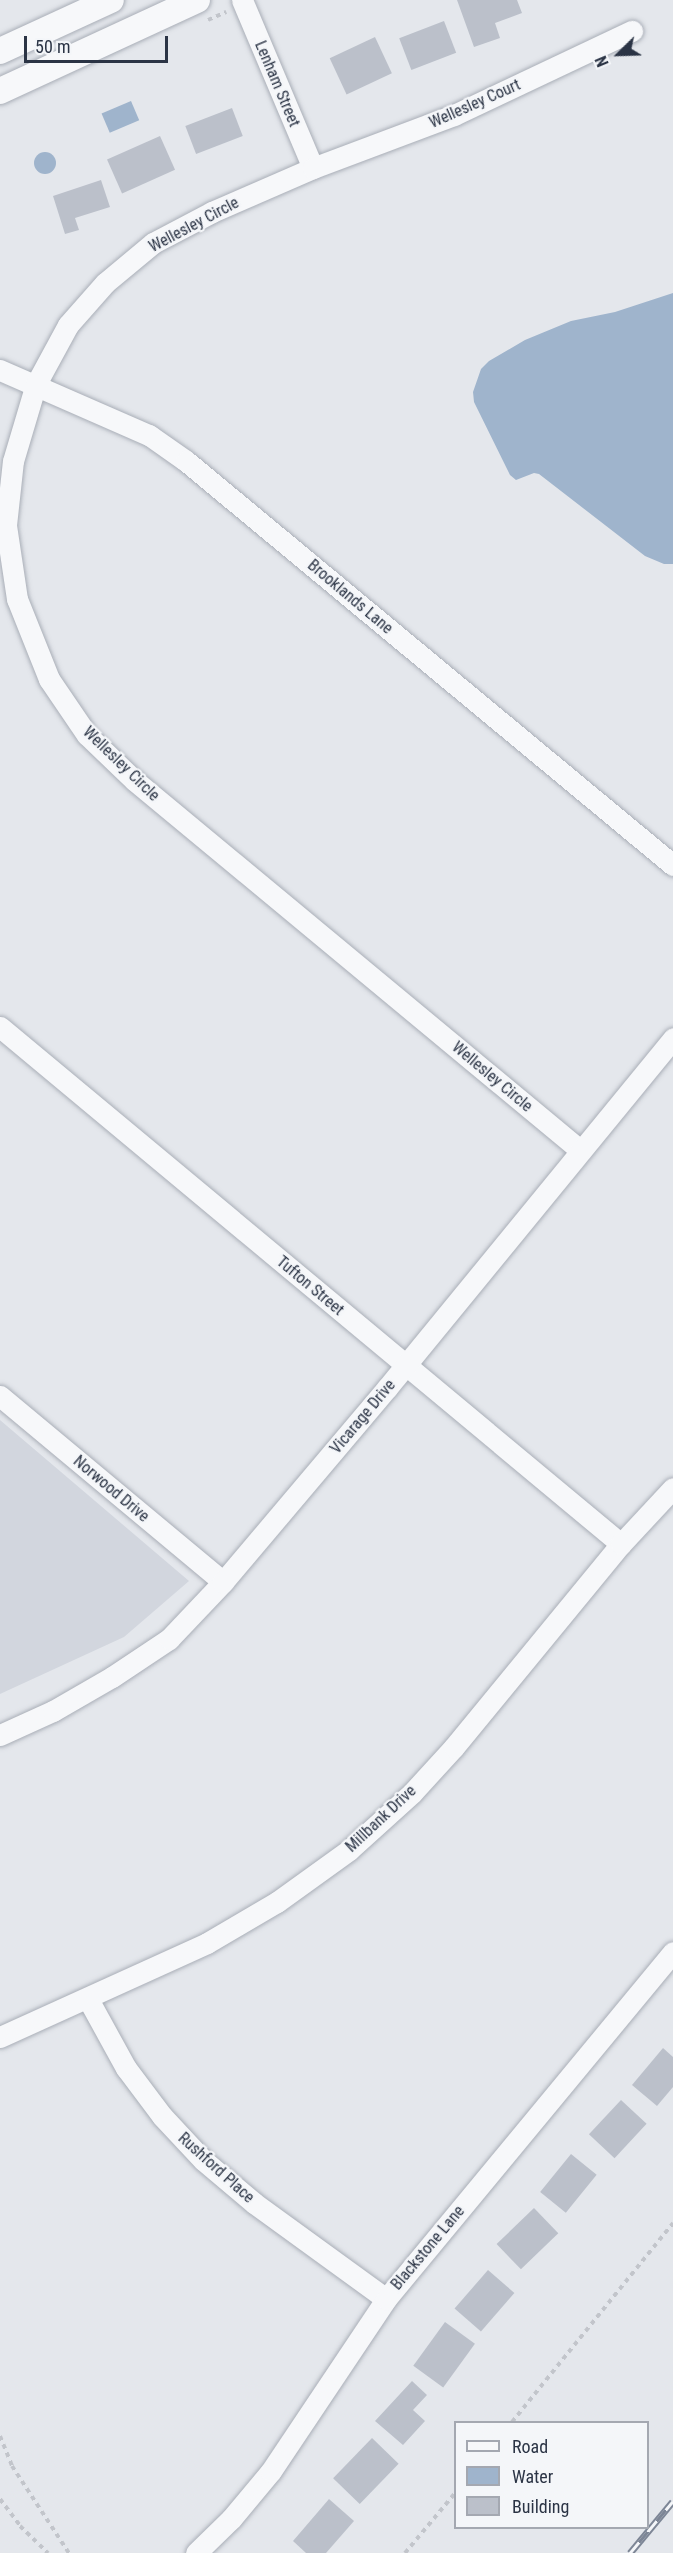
<!DOCTYPE html>
<html>
<head>
<meta charset="utf-8">
<style>
	body { margin:0 }
	#map { position:relative; width:673px; height:2553px; overflow:hidden; background:#e4e7ec; font-family:"Roboto Condensed",sans-serif }
	div>[style] { position:absolute }
	[style*='--x'] { left:calc(var(--x)*1px); top:calc(var(--y)*1px); width:calc(var(--w)*1px); rotate:calc(var(--a)*1deg) }
	.built>* { inset:0; background:#d2d6de }
	.water>* { inset:0; background:#9fb4cc; transform-origin:0 0 }
	.round { border-radius:50% }
	.building>* { inset:0; background:#bbc0ca; transform-origin:0 0 }
	.path>* { height:4px; margin-top:-2px; transform-origin:0; background:repeating-linear-gradient(90deg,#c2c5cb 0 4.5px,transparent 0 9px) }
	.roads { filter:drop-shadow(0 0 2px #a9aeb7) drop-shadow(0 0 2px #a9aeb7) }
	.minor>* { height:21px; margin:-10.5px; padding:0 10.5px; transform-origin:10.5px; border-radius:10.5px; background:#f7f8fa }
	.tertiary>* { height:26px; margin:-13px; padding:0 13px; transform-origin:13px; border-radius:13px; background:#f7f8fa }
	.rail>* { height:7px; margin-top:-3.5px; transform-origin:0; background:repeating-linear-gradient(90deg,#f4f6f9 0 14px,#7d8696 0 28px); box-sizing:border-box; border-block:2px solid #7d8696 }
	span { translate:-50% -50%; white-space:nowrap; text-align:center; line-height:1.15; -webkit-text-stroke:4.5px #f4f6f9; paint-order:stroke }
	.street-label { font-size:16px; color:#2b3445 }
	.legend { position:absolute; left:454px; top:2421px; width:195px; height:108px; box-sizing:border-box; background:#f4f6f9; border:2px solid #a4a8b1; margin:0; padding:8px 10px; list-style:none; font-size:18px; color:#2b3445 }
	.legend li { display:flex; align-items:center; gap:12px; height:30px }
	.legend b { width:30px; border:2px solid #a4a8b1 }
	.north { position:absolute; left:589px; top:24px; width:60px; height:60px; -webkit-text-stroke:4px #f4f6f9; paint-order:stroke; rotate:247deg; font-size:16px; font-weight:700; line-height:24px; text-align:center; color:#2b3445 }
	.north::after { content:''; display:block; margin:auto; width:21px; height:27px; background:#2b3445; clip-path:polygon(50% 0,100% 100%,50% 72%,0 100%) }
	.scale { position:absolute; left:24px; top:36px; width:144px; height:27px; box-sizing:border-box; border:3px solid #2b3445; border-top:0; padding-left:8px; font-size:18px; line-height:21px; white-space:nowrap; color:#2b3445; -webkit-text-stroke:4px #f4f6f9; paint-order:stroke }
</style>
</head>
<body>
<div id="map">
	<div class="built">
		<div style="clip-path:polygon(0 1420px,189px 1581px,124px 1637px,0 1694px)"></div>
	</div>
	<div class="water">
		<div style="left:131px;top:101px;width:21px;height:32px;rotate:67deg"></div>
		<div class="round" style="left:34px;top:152px;width:22px;height:22px"></div>
		<div style="clip-path:polygon(673px 293px,673px 564px,664px 564px,645px 556px,539px 474px,534px 473px,516px 480px,510px 475px,474px 402px,473px 392px,481px 369px,489px 361px,525px 340px,571px 321px,615px 312px)"></div>
	</div>
	<div class="building">
		<div style="clip-path:polygon(457px 0,517px 0,522px 13px,495px 23px,500px 38px,474px 47px)"></div>
		<div style="left:444px;top:21px;width:34px;height:48px;rotate:69deg"></div>
		<div style="left:375px;top:37px;width:40px;height:50px;rotate:65deg"></div>
		<div style="left:232px;top:108px;width:30px;height:50px;rotate:69deg"></div>
		<div style="left:160px;top:136px;width:37px;height:58px;rotate:66deg"></div>
		<div style="clip-path:polygon(101px 180px,110px 207px,75px 218px,79px 230px,65px 234px,53px 196px)"></div>
		<div style="clip-path:polygon(663px 2048px,673px 2057px,673px 2087px,657px 2106px,632px 2085px)"></div>
		<div style="left:621px;top:2100px;width:35px;height:47px;rotate:43deg"></div>
		<div style="left:571px;top:2154px;width:33px;height:49px;rotate:39deg"></div>
		<div style="left:534px;top:2208px;width:35px;height:52px;rotate:46deg"></div>
		<div style="left:488px;top:2270px;width:35px;height:51px;rotate:41deg"></div>
		<div style="left:445px;top:2322px;width:37px;height:54px;rotate:36deg"></div>
		<div style="clip-path:polygon(412px 2381px,427px 2395px,413px 2410px,425px 2421px,403px 2445px,375px 2421px)"></div>
		<div style="left:372px;top:2438px;width:37px;height:56px;rotate:44deg"></div>
		<div style="clip-path:polygon(329px 2499px,354px 2521px,326px 2553px,306px 2553px,293px 2541px)"></div>
	</div>
	<div class="path">
		<div style="--x:208;--y:20;--w:20;--a:-24"></div>
		<div style="--x:512;--y:2422;--w:256;--a:-51"></div>
		<div style="--x:0;--y:2436;--w:32;--a:68"></div>
		<div style="--x:12;--y:2466;--w:104;--a:56.8"></div>
		<div style="--x:0;--y:2499;--w:34;--a:53"></div>
		<div style="--x:20;--y:2526;--w:39;--a:44"></div>
		<div style="--x:405;--y:2553;--w:80;--a:-50.1"></div>
	</div>
	<div class="roads">
		<div class="minor">
			<div style="--x:242;--y:0;--w:182;--a:67.1"></div>
			<div style="--x:0;--y:370;--w:163;--a:23.6"></div>
			<div style="--x:149;--y:435;--w:45;--a:35.1"></div>
			<div style="--x:186;--y:461;--w:633;--a:39.68"></div>
			<div style="--x:0;--y:1027;--w:808;--a:39.78"></div>
			<div style="--x:580;--y:1150;--w:579;--a:-140.32"></div>
			<div style="--x:134;--y:780;--w:65;--a:-136.2"></div>
			<div style="--x:87;--y:735;--w:68;--a:-124.2"></div>
			<div style="--x:49;--y:679;--w:86;--a:-111.8"></div>
			<div style="--x:17;--y:599;--w:75;--a:-98.5"></div>
			<div style="--x:6;--y:525;--w:64;--a:-83.8"></div>
			<div style="--x:13;--y:461;--w:80;--a:-73.4"></div>
			<div style="--x:36;--y:384;--w:67;--a:-61.5"></div>
			<div style="--x:68;--y:325;--w:56;--a:-48.6"></div>
			<div style="--x:105;--y:283;--w:62;--a:-39.8"></div>
			<div style="--x:153;--y:243;--w:67;--a:-27.7"></div>
			<div style="--x:212;--y:212;--w:110;--a:-23.5"></div>
			<div style="--x:313;--y:168;--w:151;--a:-20.6"></div>
			<div style="--x:454;--y:115;--w:197;--a:-25.3"></div>
			<div style="--x:0;--y:1396;--w:290;--a:39.8"></div>
			<div style="--x:0;--y:1735;--w:58;--a:-24.4"></div>
			<div style="--x:53;--y:1711;--w:68;--a:-30"></div>
			<div style="--x:112;--y:1677;--w:69;--a:-33.7"></div>
			<div style="--x:169;--y:1639;--w:79;--a:-46.5"></div>
			<div style="--x:223;--y:1582;--w:254;--a:-49.8"></div>
			<div style="--x:387;--y:1388;--w:452;--a:-50.7"></div>
			<div style="--x:88;--y:1999;--w:79;--a:61.2"></div>
			<div style="--x:126;--y:2068;--w:60;--a:53.1"></div>
			<div style="--x:162;--y:2116;--w:60;--a:47"></div>
			<div style="--x:203;--y:2160;--w:67;--a:40.1"></div>
			<div style="--x:254;--y:2203;--w:163;--a:36"></div>
			<div style="--x:0;--y:2037;--w:227;--a:-24.4"></div>
			<div style="--x:207;--y:1943;--w:81;--a:-30.4"></div>
			<div style="--x:277;--y:1902;--w:89;--a:-35.8"></div>
			<div style="--x:349;--y:1850;--w:85;--a:-42.1"></div>
			<div style="--x:412;--y:1793;--w:62;--a:-47.6"></div>
			<div style="--x:454;--y:1747;--w:263;--a:-50.6"></div>
			<div style="--x:621;--y:1544;--w:76;--a:-47.1"></div>
			<div style="--x:196;--y:2553;--w:49;--a:-44.2"></div>
			<div style="--x:231;--y:2519;--w:62;--a:-50.2"></div>
			<div style="--x:271;--y:2471;--w:207;--a:-56.2"></div>
			<div style="--x:386;--y:2299;--w:450;--a:-50.4"></div>
		</div>
		<div class="tertiary">
			<div style="--x:0;--y:51;--w:122;--a:-24.7"></div>
			<div style="--x:0;--y:91;--w:217;--a:-24.8"></div>
		</div>
	</div>
	<div class="rail">
		<div style="--x:630;--y:2553;--w:67;--a:-50.4"></div>
	</div>
	<div class="street-label">
		<span style="left:277px;top:84px;rotate:67deg">Lenham Street</span>
		<span style="left:475px;top:104px;rotate:-24deg">Wellesley Court</span>
		<span style="left:194px;top:225px;rotate:-28deg">Wellesley Circle</span>
		<span style="left:350px;top:597px;rotate:40deg">Brooklands Lane</span>
		<span style="left:121px;top:764px;rotate:44deg">Wellesley Circle</span>
		<span style="left:492px;top:1077px;rotate:40deg">Wellesley Circle</span>
		<span style="left:310px;top:1286px;rotate:40deg">Tufton Street</span>
		<span style="left:363px;top:1417px;rotate:-50deg">Vicarage Drive</span>
		<span style="left:111px;top:1489px;rotate:40deg">Norwood Drive</span>
		<span style="left:381px;top:1819px;rotate:-43deg">Millbank Drive</span>
		<span style="left:216px;top:2168px;rotate:42deg">Rushford Place</span>
		<span style="left:428px;top:2248px;rotate:-50deg">Blackstone Lane</span>
	</div>
	<ul class="legend">
	<li><b style="height:8px;background:#f7f8fa"></b>Road</li>
	<li><b style="height:16px;background:#9fb4cc"></b>Water</li>
	<li><b style="height:16px;background:#bbc0ca"></b>Building</li>
	</ul>
	<div class="north">N</div>
	<div class="scale">50 m</div>
</div>
</body>
</html>
